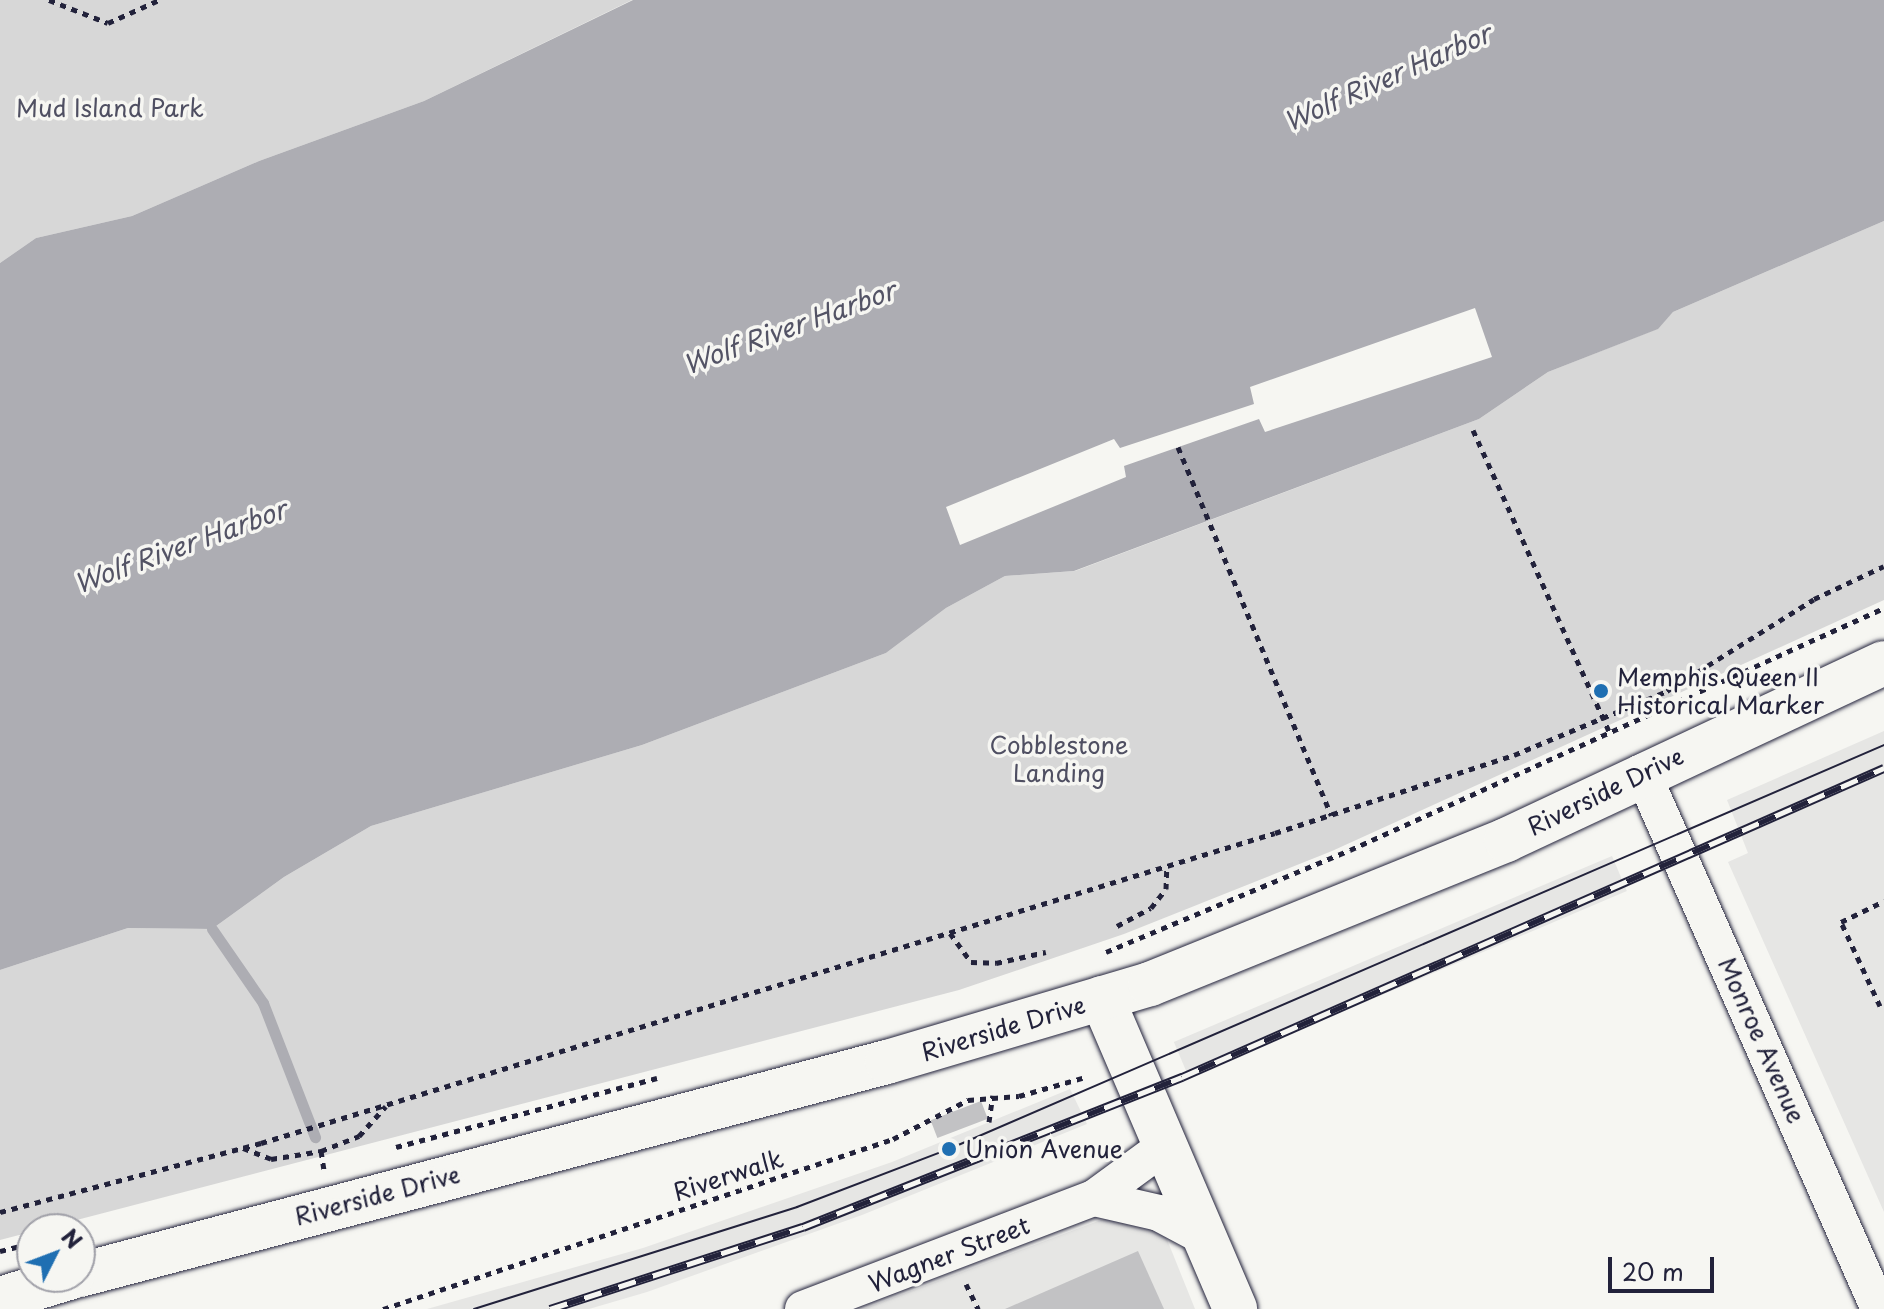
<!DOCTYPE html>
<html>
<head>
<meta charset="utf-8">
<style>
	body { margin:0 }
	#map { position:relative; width:1884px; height:1309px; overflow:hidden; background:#f6f6f2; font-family:"Playpen Sans",sans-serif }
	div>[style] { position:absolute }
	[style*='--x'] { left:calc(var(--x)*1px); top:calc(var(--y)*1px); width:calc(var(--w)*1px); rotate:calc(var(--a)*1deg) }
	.built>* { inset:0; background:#e6e6e4; transform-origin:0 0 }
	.green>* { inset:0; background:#d7d7d7 }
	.water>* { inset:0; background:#adadb3 }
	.pier>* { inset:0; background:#f6f6f2 }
	.stream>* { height:11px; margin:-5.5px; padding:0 5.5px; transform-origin:5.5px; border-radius:5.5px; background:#adadb3 }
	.building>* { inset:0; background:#c2c2c4; transform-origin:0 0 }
	.path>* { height:5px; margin-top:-2.5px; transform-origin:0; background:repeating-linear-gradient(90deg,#22223b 0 6px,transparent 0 12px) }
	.roads { filter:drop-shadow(0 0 2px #22223b) drop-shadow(0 0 2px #22223b) }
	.minor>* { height:36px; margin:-18px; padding:0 18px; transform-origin:18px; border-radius:18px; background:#f6f6f2 }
	.major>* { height:44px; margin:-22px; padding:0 22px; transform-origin:22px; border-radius:22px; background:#f6f6f2 }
	.tram>* { height:2px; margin:-1px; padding:0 1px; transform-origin:1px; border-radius:1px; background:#22223b }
	.rail>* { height:9px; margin-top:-4.5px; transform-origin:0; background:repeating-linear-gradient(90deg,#f6f6f2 0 18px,#22223b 0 36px); box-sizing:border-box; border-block:2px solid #22223b }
	.dots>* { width:22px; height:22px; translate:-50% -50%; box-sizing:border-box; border:4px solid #f6f6f2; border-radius:50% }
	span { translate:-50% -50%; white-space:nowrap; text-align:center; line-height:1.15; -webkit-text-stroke:7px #f6f6f2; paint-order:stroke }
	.park-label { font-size:24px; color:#4f4f62 }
	.poi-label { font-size:24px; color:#22223b }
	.left { translate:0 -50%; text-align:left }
	.street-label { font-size:24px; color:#22223b }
	.water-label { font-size:26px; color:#535365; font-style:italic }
	.north { position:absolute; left:16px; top:1213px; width:80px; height:80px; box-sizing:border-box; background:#f6f6f2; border:2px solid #a1a1a9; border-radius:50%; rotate:48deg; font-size:22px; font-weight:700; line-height:32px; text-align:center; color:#22223b }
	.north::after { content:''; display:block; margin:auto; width:28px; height:36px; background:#1f6fb2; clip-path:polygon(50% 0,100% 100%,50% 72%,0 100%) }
	.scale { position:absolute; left:1608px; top:1257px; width:106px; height:36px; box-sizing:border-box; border:4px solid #22223b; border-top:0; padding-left:10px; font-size:24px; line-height:28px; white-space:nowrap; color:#22223b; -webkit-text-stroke:6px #f6f6f2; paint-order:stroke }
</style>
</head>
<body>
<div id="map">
	<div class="built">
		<div style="clip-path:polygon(1884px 731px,1884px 1212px,1728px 862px,1748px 853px,1727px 800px)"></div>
		<div style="left:1612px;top:856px;width:38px;height:476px;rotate:67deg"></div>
		<div style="clip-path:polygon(1070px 1089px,1087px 1124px,862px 1215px,647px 1292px,589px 1309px,427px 1309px,643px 1248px,892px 1162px)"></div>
		<div style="clip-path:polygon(1109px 1217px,1164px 1232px,1195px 1309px,863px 1309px)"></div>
	</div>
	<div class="green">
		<div style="clip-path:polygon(0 0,632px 0,424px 101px,259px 161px,132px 216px,36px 238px,0 263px)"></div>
		<div style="clip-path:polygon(1884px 221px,1884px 600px,1332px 851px,1124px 934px,959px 990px,0 1240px,0 970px,128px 928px,212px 929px,284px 877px,371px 826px,642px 745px,886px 653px,946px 608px,1005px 576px,1075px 571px,1479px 419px,1548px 372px,1657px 329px,1673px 312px)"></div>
	</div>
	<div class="water">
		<div style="clip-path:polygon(633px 0,1884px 0,1884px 221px,1673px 312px,1658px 329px,1548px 372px,1479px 419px,1074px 571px,1005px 576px,946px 608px,886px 653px,642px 745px,371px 826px,284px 877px,212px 929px,128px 928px,0 970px,0 263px,36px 238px,132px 216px,259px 161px,424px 101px)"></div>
	</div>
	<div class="pier">
		<div style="clip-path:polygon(1475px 308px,1492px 357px,1265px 432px,1259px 419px,1124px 466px,1126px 477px,960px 545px,946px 507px,1114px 439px,1120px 448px,1254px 404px,1250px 387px)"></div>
	</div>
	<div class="stream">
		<div style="--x:212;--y:929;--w:90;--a:55.4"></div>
		<div style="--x:263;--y:1003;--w:144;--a:68.8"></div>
	</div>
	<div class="building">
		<div style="left:981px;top:1101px;width:19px;height:54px;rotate:69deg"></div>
		<div style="clip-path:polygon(1138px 1251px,1164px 1309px,1005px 1309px)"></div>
	</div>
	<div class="path">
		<div style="--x:49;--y:0;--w:63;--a:21.3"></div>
		<div style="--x:108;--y:23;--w:56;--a:-24.3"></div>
		<div style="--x:1473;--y:430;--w:330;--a:65.7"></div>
		<div style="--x:1178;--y:447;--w:399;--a:67.4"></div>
		<div style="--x:1117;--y:926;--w:38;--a:-28"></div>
		<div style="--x:1151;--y:908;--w:24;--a:-52"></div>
		<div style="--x:1166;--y:889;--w:23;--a:-88"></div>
		<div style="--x:950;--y:933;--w:36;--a:54"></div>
		<div style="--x:971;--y:962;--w:25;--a:2"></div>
		<div style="--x:996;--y:963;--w:51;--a:-12.4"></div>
		<div style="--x:1106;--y:952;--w:264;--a:-22.7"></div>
		<div style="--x:1350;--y:850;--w:586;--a:-24.38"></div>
		<div style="--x:1880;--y:1006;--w:93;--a:-114.9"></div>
		<div style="--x:1841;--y:922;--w:48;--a:-26"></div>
		<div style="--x:989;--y:1122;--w:27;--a:-82"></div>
		<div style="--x:396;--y:1147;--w:270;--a:-14.8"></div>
		<div style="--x:243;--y:1148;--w:30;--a:21"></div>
		<div style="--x:271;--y:1159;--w:51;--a:-9.1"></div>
		<div style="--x:321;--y:1151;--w:41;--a:-21.5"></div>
		<div style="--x:359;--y:1136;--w:40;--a:-48"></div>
		<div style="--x:321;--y:1151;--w:18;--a:81"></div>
		<div style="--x:0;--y:1212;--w:270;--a:-14.8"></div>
		<div style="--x:261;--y:1143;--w:1060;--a:-17"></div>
		<div style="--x:1275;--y:833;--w:251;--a:-18.1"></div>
		<div style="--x:1514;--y:755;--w:166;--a:-22.7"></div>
		<div style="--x:1667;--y:691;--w:173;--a:-32"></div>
		<div style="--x:1814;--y:599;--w:77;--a:-25.2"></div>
		<div style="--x:0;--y:1251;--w:33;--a:-14"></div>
		<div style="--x:966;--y:1284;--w:28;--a:64"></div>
		<div style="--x:383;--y:1309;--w:538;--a:-18.43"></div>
		<div style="--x:893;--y:1139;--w:85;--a:-27.5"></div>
		<div style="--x:968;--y:1100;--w:51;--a:-4.5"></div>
		<div style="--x:1019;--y:1096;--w:66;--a:-15.9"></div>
	</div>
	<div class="roads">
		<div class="minor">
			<div style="--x:1642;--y:772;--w:587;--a:66.19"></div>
			<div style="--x:1094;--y:1198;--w:67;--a:13"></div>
			<div style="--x:1159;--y:1213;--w:51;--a:28.1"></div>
			<div style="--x:803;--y:1309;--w:311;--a:-20.9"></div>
			<div style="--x:1094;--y:1198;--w:88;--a:-36.2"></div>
		</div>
		<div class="major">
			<div style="--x:1102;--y:998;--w:338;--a:66.8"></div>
			<div style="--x:80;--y:1275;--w:835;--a:-14.79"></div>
			<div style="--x:887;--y:1062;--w:274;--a:-16.5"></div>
			<div style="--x:1150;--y:984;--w:384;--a:-22"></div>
			<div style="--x:1506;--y:840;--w:417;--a:-25.1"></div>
			<div style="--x:0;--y:1299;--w:75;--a:-17"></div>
		</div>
	</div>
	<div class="tram">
		<div style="--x:474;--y:1309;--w:339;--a:-17.5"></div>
		<div style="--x:797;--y:1207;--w:163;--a:-20.9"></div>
		<div style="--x:949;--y:1149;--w:1019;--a:-23.37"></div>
	</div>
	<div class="rail">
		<div style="--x:550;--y:1309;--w:266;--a:-18"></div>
		<div style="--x:803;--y:1227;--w:408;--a:-21.6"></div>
		<div style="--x:1182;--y:1077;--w:767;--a:-23.76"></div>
	</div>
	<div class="dots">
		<div style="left:1601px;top:691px;background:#1f6fb2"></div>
		<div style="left:949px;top:1149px;background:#1f6fb2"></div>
	</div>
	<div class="park-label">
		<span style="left:110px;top:108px">Mud Island Park</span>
		<span style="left:1059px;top:759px">Cobblestone<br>Landing</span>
	</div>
	<div class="poi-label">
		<span class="left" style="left:1617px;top:691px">Memphis Queen II<br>Historical Marker</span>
		<span class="left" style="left:965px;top:1149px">Union Avenue</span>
	</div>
	<div class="street-label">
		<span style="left:1605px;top:791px;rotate:-26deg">Riverside Drive</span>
		<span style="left:1003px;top:1028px;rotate:-17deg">Riverside Drive</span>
		<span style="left:1762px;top:1040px;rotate:66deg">Monroe Avenue</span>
		<span style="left:728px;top:1175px;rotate:-18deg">Riverwalk</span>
		<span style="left:377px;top:1195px;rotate:-15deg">Riverside Drive</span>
		<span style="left:949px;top:1254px;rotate:-21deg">Wagner Street</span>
	</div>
	<div class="water-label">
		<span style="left:1387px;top:77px;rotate:-24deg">Wolf River Harbor</span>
		<span style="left:789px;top:327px;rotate:-20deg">Wolf River Harbor</span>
		<span style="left:180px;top:546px;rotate:-20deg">Wolf River Harbor</span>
	</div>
	<div class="north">N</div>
	<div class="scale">20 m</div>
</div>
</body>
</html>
